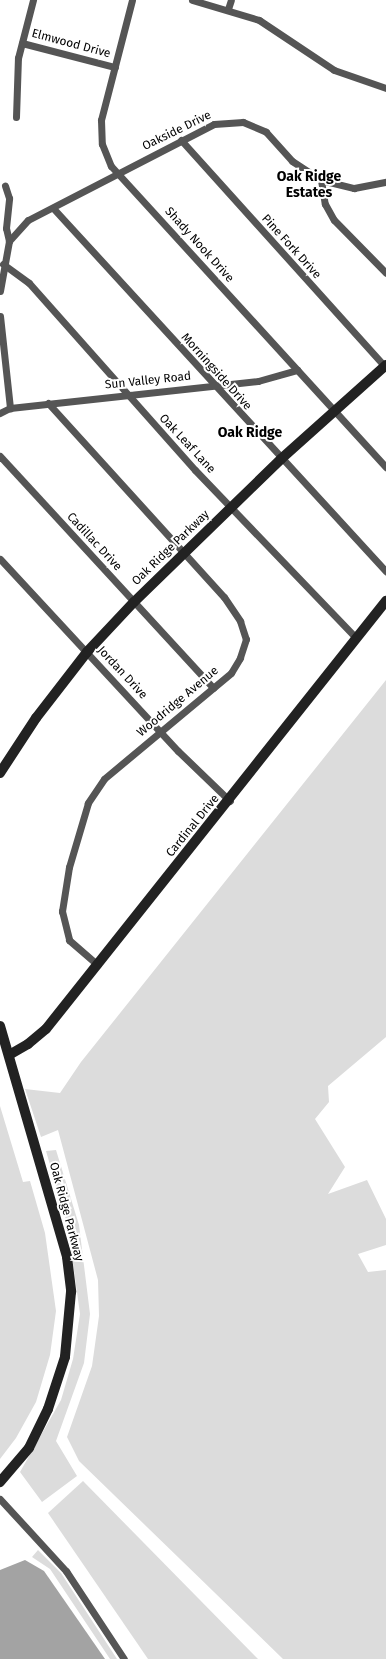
<!DOCTYPE html>
<html>
<head>
<meta charset="utf-8">
<style>
	body { margin:0 }
	#map { position:relative; width:386px; height:1659px; overflow:hidden; background:#fff; font-family:"Fira Sans",sans-serif }
	div>[style] { position:absolute }
	[style*='--x'] { left:calc(var(--x)*1px); top:calc(var(--y)*1px); width:calc(var(--w)*1px); rotate:calc(var(--a)*1deg) }
	.green>* { inset:0; background:#dcdcdc }
	.water>* { inset:0; background:#a3a3a3 }
	.street>* { height:7px; margin:-3.5px; padding:0 3.5px; transform-origin:3.5px; border-radius:3.5px; background:#555 }
	.secondary>* { height:10px; margin:-5px; padding:0 5px; transform-origin:5px; border-radius:5px; background:#222 }
	span { translate:-50% -50%; white-space:nowrap; text-align:center; line-height:1.15; -webkit-text-stroke:4px #fff; paint-order:stroke }
	.street-label { font-size:12px; color:#000 }
	.neighbourhood-label { font-size:14px; color:#000; font-weight:700 }
</style>
</head>
<body>
<div id="map">
	<div class="green">
		<div style="clip-path:polygon(386px 680px,386px 1037px,328px 1086px,329px 1102px,315px 1119px,345px 1167px,328px 1194px,367px 1180px,386px 1219px,386px 1245px,358px 1254px,368px 1272px,386px 1270px,386px 1659px,283px 1659px,79px 1461px,67px 1437px,92px 1366px,99px 1316px,98px 1280px,58px 1130px,41px 1137px,25px 1089px,60px 1093px,81px 1062px)"></div>
		<div style="clip-path:polygon(0 1106px,23px 1182px,30px 1181px,45px 1233px,56px 1311px,50px 1355px,36px 1402px,16px 1438px,0 1459px)"></div>
		<div style="clip-path:polygon(56px 1150px,79px 1225px,90px 1314px,84px 1363px,56px 1441px,77px 1476px,42px 1502px,20px 1472px,61px 1400px,73px 1359px,80px 1314px,68px 1227px,46px 1151px)"></div>
		<div style="clip-path:polygon(83px 1481px,258px 1659px,148px 1659px,48px 1513px)"></div>
		<div style="clip-path:polygon(38px 1550px,61px 1573px,117px 1659px,110px 1659px,50px 1569px,32px 1557px)"></div>
	</div>
	<div class="water">
		<div style="clip-path:polygon(25px 1560px,44px 1571px,105px 1659px,0 1659px,0 1570px)"></div>
	</div>
	<div class="street">
		<div style="--x:132;--y:0;--w:124;--a:104.5"></div>
		<div style="--x:101;--y:120;--w:24;--a:88"></div>
		<div style="--x:102;--y:144;--w:24;--a:68"></div>
		<div style="--x:111;--y:166;--w:408;--a:47.6"></div>
		<div style="--x:192;--y:0;--w:70;--a:16.6"></div>
		<div style="--x:259;--y:20;--w:90;--a:33.7"></div>
		<div style="--x:334;--y:70;--w:55;--a:19.1"></div>
		<div style="--x:228;--y:9;--w:9;--a:-72"></div>
		<div style="--x:22;--y:43;--w:96;--a:14.5"></div>
		<div style="--x:16;--y:117;--w:59;--a:-88.1"></div>
		<div style="--x:18;--y:58;--w:60;--a:-75.5"></div>
		<div style="--x:181;--y:140;--w:307;--a:48"></div>
		<div style="--x:321;--y:180;--w:24;--a:81"></div>
		<div style="--x:325;--y:204;--w:18;--a:61"></div>
		<div style="--x:334;--y:220;--w:74;--a:45.5"></div>
		<div style="--x:53;--y:208;--w:493;--a:47.5"></div>
		<div style="--x:9;--y:241;--w:28;--a:-48"></div>
		<div style="--x:28;--y:220;--w:209;--a:-27.3"></div>
		<div style="--x:214;--y:124;--w:29;--a:-4"></div>
		<div style="--x:243;--y:122;--w:25;--a:23"></div>
		<div style="--x:266;--y:132;--w:39;--a:48"></div>
		<div style="--x:292;--y:161;--w:35;--a:33"></div>
		<div style="--x:321;--y:180;--w:34;--a:14"></div>
		<div style="--x:354;--y:188;--w:33;--a:-11"></div>
		<div style="--x:3;--y:264;--w:32;--a:36"></div>
		<div style="--x:29;--y:283;--w:250;--a:48.4"></div>
		<div style="--x:195;--y:470;--w:233;--a:46.2"></div>
		<div style="--x:0;--y:291;--w:51;--a:-79.8"></div>
		<div style="--x:9;--y:241;--w:13;--a:-103"></div>
		<div style="--x:6;--y:228;--w:30;--a:-84"></div>
		<div style="--x:9;--y:198;--w:13;--a:-108"></div>
		<div style="--x:0;--y:316;--w:93;--a:83.8"></div>
		<div style="--x:48;--y:403;--w:262;--a:47.8"></div>
		<div style="--x:224;--y:597;--w:29;--a:56"></div>
		<div style="--x:240;--y:621;--w:19;--a:72"></div>
		<div style="--x:246;--y:639;--w:20;--a:108"></div>
		<div style="--x:240;--y:658;--w:17;--a:121"></div>
		<div style="--x:231;--y:673;--w:165;--a:140.2"></div>
		<div style="--x:104;--y:779;--w:29;--a:124"></div>
		<div style="--x:88;--y:803;--w:67;--a:106.5"></div>
		<div style="--x:69;--y:867;--w:45;--a:99"></div>
		<div style="--x:62;--y:911;--w:30;--a:76"></div>
		<div style="--x:69;--y:940;--w:38;--a:41"></div>
		<div style="--x:0;--y:413;--w:11;--a:-27"></div>
		<div style="--x:10;--y:408;--w:249;--a:-6.2"></div>
		<div style="--x:258;--y:381;--w:41;--a:-15.8"></div>
		<div style="--x:0;--y:456;--w:315;--a:47.4"></div>
		<div style="--x:0;--y:559;--w:262;--a:47.2"></div>
		<div style="--x:178;--y:751;--w:72;--a:43.9"></div>
		<div style="--x:0;--y:1499;--w:98;--a:47.5"></div>
		<div style="--x:66;--y:1571;--w:105;--a:56.6"></div>
	</div>
	<div class="secondary">
		<div style="--x:0;--y:773;--w:66;--a:-56.8"></div>
		<div style="--x:36;--y:718;--w:83;--a:-52.3"></div>
		<div style="--x:87;--y:652;--w:69;--a:-46.8"></div>
		<div style="--x:134;--y:602;--w:205;--a:-44.2"></div>
		<div style="--x:281;--y:459;--w:141;--a:-41.8"></div>
		<div style="--x:0;--y:1026;--w:241;--a:73.8"></div>
		<div style="--x:67;--y:1257;--w:35;--a:83"></div>
		<div style="--x:71;--y:1292;--w:65;--a:95.3"></div>
		<div style="--x:65;--y:1357;--w:55;--a:108.1"></div>
		<div style="--x:48;--y:1409;--w:43;--a:116"></div>
		<div style="--x:29;--y:1448;--w:45;--a:130.5"></div>
		<div style="--x:9;--y:1055;--w:22;--a:-30"></div>
		<div style="--x:28;--y:1044;--w:23;--a:-40"></div>
		<div style="--x:46;--y:1029;--w:547;--a:-51.54"></div>
	</div>
	<div class="street-label">
		<span style="left:71px;top:44px;rotate:15deg">Elmwood Drive</span>
		<span style="left:177px;top:131px;rotate:-26deg">Oakside Drive</span>
		<span style="left:199px;top:245px;rotate:48deg">Shady Nook Drive</span>
		<span style="left:291px;top:247px;rotate:48deg">Pine Fork Drive</span>
		<span style="left:216px;top:372px;rotate:48deg">Morningside Drive</span>
		<span style="left:148px;top:381px;rotate:-6deg">Sun Valley Road</span>
		<span style="left:187px;top:444px;rotate:47deg">Oak Leaf Lane</span>
		<span style="left:94px;top:542px;rotate:47deg">Cadillac Drive</span>
		<span style="left:171px;top:548px;rotate:-44deg">Oak Ridge Parkway</span>
		<span style="left:122px;top:673px;rotate:47deg">Jordan Drive</span>
		<span style="left:178px;top:702px;rotate:-40deg">Woodridge Avenue</span>
		<span style="left:193px;top:826px;rotate:-51deg">Cardinal Drive</span>
		<span style="left:66px;top:1212px;rotate:75deg">Oak Ridge Parkway</span>
	</div>
	<div class="neighbourhood-label">
		<span style="left:309px;top:185px">Oak Ridge<br>Estates</span>
		<span style="left:250px;top:433px">Oak Ridge</span>
	</div>
</div>
</body>
</html>
